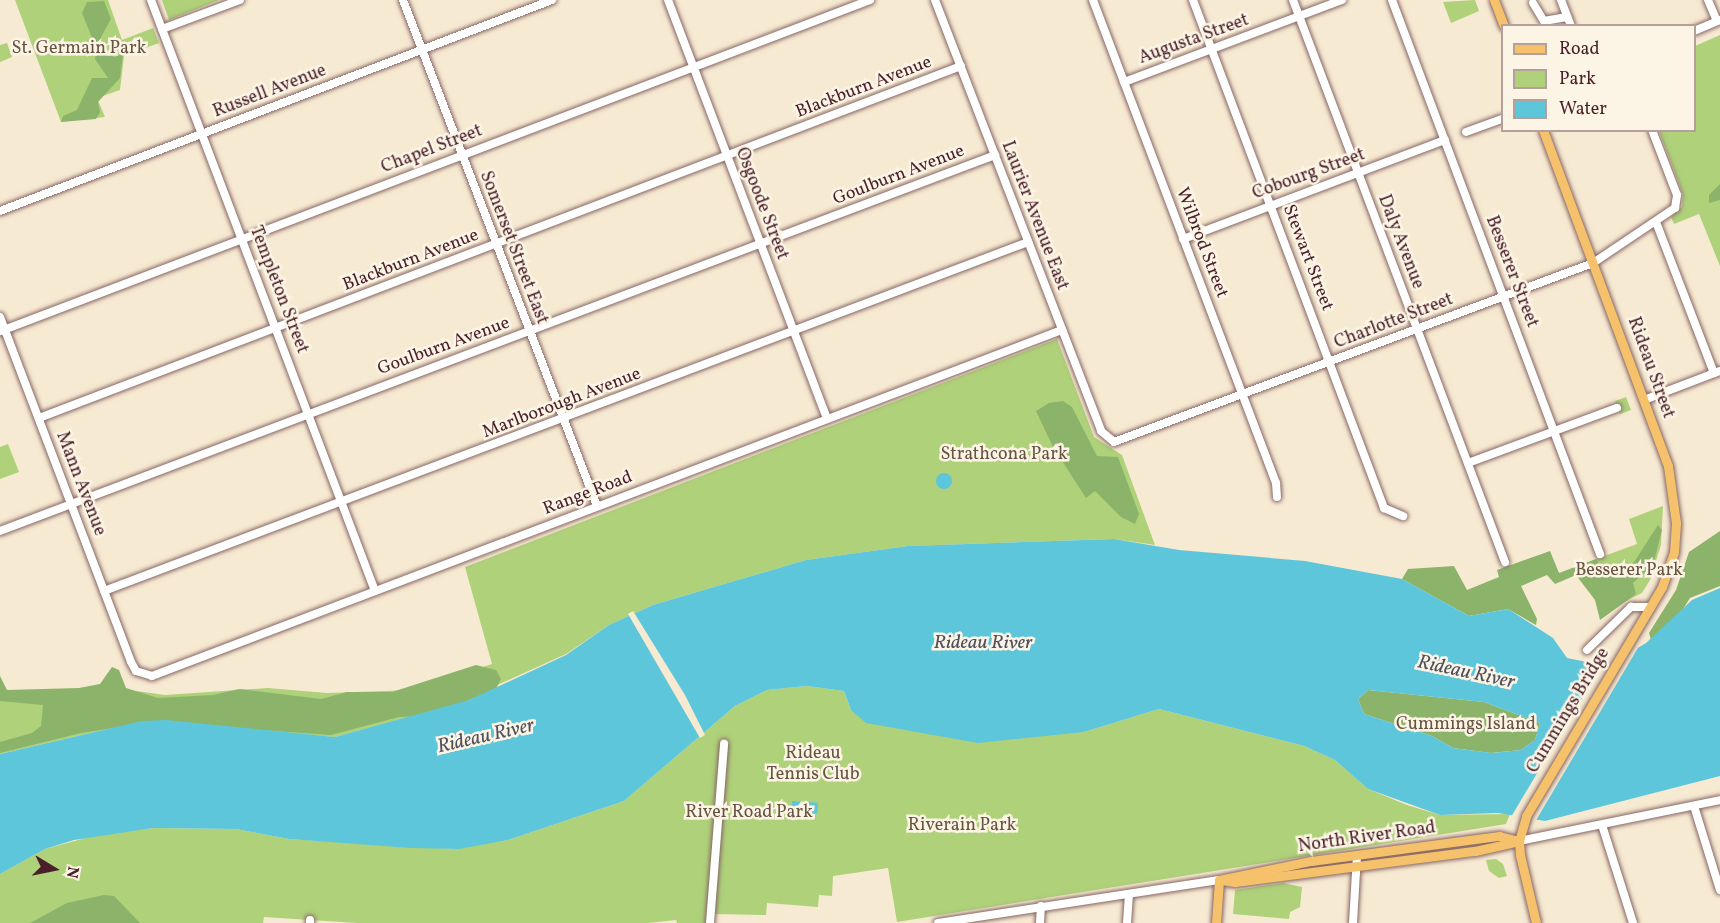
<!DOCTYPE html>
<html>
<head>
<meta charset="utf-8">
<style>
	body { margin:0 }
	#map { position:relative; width:1720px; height:923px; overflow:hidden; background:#f7ead2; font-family:Vollkorn,serif }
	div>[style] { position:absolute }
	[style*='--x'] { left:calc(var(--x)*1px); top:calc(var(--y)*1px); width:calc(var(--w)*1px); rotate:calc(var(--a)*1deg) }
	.green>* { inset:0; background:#afd17a; transform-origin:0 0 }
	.forest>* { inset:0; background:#8bb36a }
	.water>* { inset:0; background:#5ec6da; transform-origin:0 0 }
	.round { border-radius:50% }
	.pier>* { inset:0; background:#f7ead2 }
	.roads { filter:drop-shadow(0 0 2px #876665) drop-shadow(0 0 2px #876665) }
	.minor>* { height:8px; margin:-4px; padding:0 4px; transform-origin:4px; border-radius:4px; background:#fff }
	.major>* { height:9px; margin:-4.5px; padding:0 4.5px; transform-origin:4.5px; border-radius:4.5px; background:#f5c16b }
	span { translate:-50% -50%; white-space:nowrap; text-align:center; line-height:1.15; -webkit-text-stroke:5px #fcf5e5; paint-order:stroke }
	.street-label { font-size:18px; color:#4a1f2b }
	.park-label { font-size:18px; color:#685443 }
	.water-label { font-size:20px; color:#505160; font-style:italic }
	.legend { position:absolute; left:1501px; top:24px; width:195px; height:108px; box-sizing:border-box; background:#fcf5e5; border:2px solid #b59f9b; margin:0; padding:8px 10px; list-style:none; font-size:18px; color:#4a1f2b }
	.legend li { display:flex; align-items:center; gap:12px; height:30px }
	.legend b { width:30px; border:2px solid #b59f9b }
	.north { position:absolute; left:24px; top:839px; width:60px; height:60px; -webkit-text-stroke:4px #fcf5e5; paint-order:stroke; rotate:100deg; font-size:16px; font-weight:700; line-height:24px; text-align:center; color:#4a1f2b }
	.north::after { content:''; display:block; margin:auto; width:21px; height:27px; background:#4a1f2b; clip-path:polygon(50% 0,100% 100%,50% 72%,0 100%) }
</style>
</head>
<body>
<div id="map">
	<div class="green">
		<div style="clip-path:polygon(15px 0,108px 0,122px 40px,153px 28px,159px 43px,124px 56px,120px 90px,97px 98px,105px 117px,61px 122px)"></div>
		<div style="clip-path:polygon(162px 0,219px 0,169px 20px)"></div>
		<div style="clip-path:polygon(1475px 0,1479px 11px,1451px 23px,1443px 2px)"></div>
		<div style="clip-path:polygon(1720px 35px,1720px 266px,1699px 214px,1674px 224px,1671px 217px,1682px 207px,1683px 194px,1659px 131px,1694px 130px,1695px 46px)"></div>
		<div style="clip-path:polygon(7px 43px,12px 57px,0 62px,0 45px)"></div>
		<div style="clip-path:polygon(1057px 339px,1094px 437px,1122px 455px,1155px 545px,1114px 539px,908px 546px,806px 560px,653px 605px,609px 625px,566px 654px,453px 705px,335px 737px,142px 721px,0 754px,0 694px,107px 687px,165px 695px,268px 688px,327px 693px,412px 690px,492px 664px,465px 567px)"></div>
		<div style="left:1626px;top:397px;width:14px;height:12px;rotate:69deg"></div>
		<div style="clip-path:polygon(8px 444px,19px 472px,0 479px,0 447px)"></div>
		<div style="clip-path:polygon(1663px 506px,1661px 545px,1650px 580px,1642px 593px,1616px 606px,1596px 559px,1637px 544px,1629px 519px)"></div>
		<div style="clip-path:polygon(807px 686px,844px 691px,851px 710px,1084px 732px,1159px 709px,1304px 746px,1335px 760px,1368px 789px,1407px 805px,1440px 815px,1510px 814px,1506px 824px,897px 922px,888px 868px,833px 876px,832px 896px,819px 895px,818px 907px,767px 903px,766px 915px,715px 914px,714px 923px,677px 923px,676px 920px,648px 923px,357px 923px,264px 917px,263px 923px,0 923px,0 874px,45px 849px,93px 836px,153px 828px,236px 829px,289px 839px,453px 849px,508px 840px,624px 801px,735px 706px,767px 690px)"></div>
		<div style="clip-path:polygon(1496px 859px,1503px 864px,1507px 876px,1499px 878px,1489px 871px,1486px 860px)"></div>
		<div style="clip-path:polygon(1283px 883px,1302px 887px,1300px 907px,1290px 912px,1289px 919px,1233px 914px,1235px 890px)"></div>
	</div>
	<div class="forest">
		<div style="clip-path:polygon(104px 1px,111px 19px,101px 37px,105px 50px,114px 57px,123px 54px,120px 78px,98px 102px,100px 112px,96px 119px,61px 122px,63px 116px,77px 110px,92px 78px,108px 78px,95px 59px,97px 50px,82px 13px,87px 2px)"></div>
		<div style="clip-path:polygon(1720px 184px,1720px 200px,1709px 203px,1709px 195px)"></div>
		<div style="clip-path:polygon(1063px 401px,1072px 407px,1097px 456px,1118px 457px,1139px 514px,1135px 524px,1121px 517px,1095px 491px,1086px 498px,1053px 447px,1036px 411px,1049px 403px)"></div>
		<div style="clip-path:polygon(1658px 525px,1662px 530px,1653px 565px,1633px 583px,1636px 594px,1600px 620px,1595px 600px,1576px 575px,1555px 584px,1547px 575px,1521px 586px,1537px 619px,1536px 625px,1508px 609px,1469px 616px,1402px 579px,1408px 569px,1454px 566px,1467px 590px,1499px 577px,1497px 570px,1550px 551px,1559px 573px,1596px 559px,1600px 565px,1629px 570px)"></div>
		<div style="clip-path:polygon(1720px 531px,1720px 586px,1690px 598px,1681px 612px,1651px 640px,1649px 633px,1676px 590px,1689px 552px)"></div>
		<div style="clip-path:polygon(476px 665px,496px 670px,501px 679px,496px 689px,430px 716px,399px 717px,331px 735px,153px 722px,81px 733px,0 753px,0 742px,32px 733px,41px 726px,43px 705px,0 701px,0 676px,7px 690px,79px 688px,100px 684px,112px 667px,119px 670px,126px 688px,158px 698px,213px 695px,239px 689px,321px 699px,347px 692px,392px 692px)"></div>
		<div style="clip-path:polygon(1368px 690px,1484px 702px,1540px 723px,1535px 740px,1521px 750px,1491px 753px,1453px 748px,1432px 736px,1364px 714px,1358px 699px)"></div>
		<div style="clip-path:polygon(104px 895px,114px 896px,140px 923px,30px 923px,67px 903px)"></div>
	</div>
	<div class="water">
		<div class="round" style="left:936px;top:473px;width:16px;height:16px"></div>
		<div style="clip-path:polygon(evenodd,1114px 539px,1179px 550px,1305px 561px,1402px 579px,1469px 616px,1508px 609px,1553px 638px,1567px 658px,1587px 662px,1601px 670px,1646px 643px,1692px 600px,1720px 588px,1720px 776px,1545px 821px,1498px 813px,1440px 815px,1368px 789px,1335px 760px,1304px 746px,1159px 709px,1084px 732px,978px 743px,866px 723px,851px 710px,844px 691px,807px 686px,767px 690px,735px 706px,624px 801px,508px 840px,459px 849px,411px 848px,289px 839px,236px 829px,153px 828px,74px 840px,45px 849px,0 874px,0 754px,142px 721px,166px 720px,335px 737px,469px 700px,566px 655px,609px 625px,653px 605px,806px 560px,908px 546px,1114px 539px,1368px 690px,1484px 702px,1540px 723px,1535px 740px,1521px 750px,1492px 753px,1453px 748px,1432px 736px,1364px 714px,1358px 699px,1368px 690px)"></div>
		<div style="left:792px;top:801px;width:26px;height:11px;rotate:4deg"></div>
	</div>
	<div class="pier">
		<div style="clip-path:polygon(633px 611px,685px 695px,705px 735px,700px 738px,628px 614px)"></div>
		<div style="clip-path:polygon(1642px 641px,1535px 822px,1511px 817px,1601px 666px)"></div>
	</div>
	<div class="roads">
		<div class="minor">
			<div style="--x:151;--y:0;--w:632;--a:69.24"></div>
			<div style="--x:403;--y:0;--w:542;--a:69.02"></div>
			<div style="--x:668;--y:0;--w:448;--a:69.2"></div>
			<div style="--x:935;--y:0;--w:462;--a:68.9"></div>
			<div style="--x:1101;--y:431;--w:17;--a:40"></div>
			<div style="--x:1114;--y:442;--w:511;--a:-20.49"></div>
			<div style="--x:1593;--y:263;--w:99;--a:-33.9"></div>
			<div style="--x:1675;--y:208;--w:13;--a:-81"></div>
			<div style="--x:1677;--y:195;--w:70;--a:-111"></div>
			<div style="--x:1093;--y:0;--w:517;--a:69.25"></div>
			<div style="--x:1276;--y:483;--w:14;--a:86"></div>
			<div style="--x:1193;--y:0;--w:543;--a:69.39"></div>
			<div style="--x:1384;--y:508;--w:21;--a:23"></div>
			<div style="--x:1293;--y:0;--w:601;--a:69.33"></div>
			<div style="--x:1392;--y:0;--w:592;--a:69.42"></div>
			<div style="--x:1561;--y:0;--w:28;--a:69"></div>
			<div style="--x:1708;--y:0;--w:23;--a:67"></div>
			<div style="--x:1533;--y:3;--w:21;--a:59"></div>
			<div style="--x:1544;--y:21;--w:23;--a:-10"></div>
			<div style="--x:162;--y:29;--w:83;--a:-20.4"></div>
			<div style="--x:1694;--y:31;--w:28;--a:-23"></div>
			<div style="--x:1124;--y:82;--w:233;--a:-20.6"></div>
			<div style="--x:1466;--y:132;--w:38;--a:-20"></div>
			<div style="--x:0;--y:211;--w:591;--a:-20.92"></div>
			<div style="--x:1656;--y:222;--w:162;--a:69"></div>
			<div style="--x:1183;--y:239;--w:280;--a:-20.7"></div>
			<div style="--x:0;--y:317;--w:369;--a:69.2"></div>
			<div style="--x:131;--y:662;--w:10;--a:61"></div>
			<div style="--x:136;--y:671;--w:17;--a:17"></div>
			<div style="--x:152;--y:676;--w:974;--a:-20.82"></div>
			<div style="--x:1;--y:331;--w:930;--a:-20.85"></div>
			<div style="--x:1644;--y:400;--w:81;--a:-20.9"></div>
			<div style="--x:39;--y:418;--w:987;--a:-20.9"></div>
			<div style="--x:1468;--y:463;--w:159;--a:-20.3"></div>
			<div style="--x:0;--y:531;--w:1064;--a:-20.7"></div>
			<div style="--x:104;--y:591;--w:988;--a:-20.69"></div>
			<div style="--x:1587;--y:650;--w:62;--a:-44.3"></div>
			<div style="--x:1631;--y:607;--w:20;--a:0"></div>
			<div style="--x:1694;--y:806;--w:88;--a:72.8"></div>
			<div style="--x:1602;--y:825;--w:103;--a:72.4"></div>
			<div style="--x:1519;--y:841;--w:205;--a:-11.5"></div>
			<div style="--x:310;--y:923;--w:3;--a:-90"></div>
			<div style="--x:710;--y:923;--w:180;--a:-85.5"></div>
			<div style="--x:938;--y:923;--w:284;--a:-8.7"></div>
			<div style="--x:1040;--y:923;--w:17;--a:-87"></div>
			<div style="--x:1127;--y:923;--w:29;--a:-86"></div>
			<div style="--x:1353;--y:923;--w:68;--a:-86.6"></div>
		</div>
		<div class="major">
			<div style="--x:1494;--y:0;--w:28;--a:69"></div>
			<div style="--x:1219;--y:880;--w:94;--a:-11.7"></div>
			<div style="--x:1311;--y:861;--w:190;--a:-7.6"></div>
			<div style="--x:1499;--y:836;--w:21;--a:14"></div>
			<div style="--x:1222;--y:880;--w:13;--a:9"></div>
			<div style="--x:1235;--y:882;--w:242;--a:-7.4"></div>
			<div style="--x:1475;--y:851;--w:45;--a:-12.8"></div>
			<div style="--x:1216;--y:923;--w:43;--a:-86"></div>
			<div style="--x:1536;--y:923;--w:70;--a:-103.2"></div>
			<div style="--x:1520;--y:855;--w:14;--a:-94"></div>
			<div style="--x:1519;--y:841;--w:26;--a:-74"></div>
			<div style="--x:1526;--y:816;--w:266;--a:-59.3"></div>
			<div style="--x:1662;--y:587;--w:37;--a:-71"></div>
			<div style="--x:1674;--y:552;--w:29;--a:-86"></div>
			<div style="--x:1676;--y:523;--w:58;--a:-98"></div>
			<div style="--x:1668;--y:466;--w:358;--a:-110.4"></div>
		</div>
	</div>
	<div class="street-label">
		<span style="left:1194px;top:40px;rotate:-20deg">Augusta Street</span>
		<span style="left:864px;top:88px;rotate:-21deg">Blackburn Avenue</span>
		<span style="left:270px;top:92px;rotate:-21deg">Russell Avenue</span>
		<span style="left:432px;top:150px;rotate:-21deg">Chapel Street</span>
		<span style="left:1309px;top:175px;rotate:-20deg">Cobourg Street</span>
		<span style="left:899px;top:176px;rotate:-21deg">Goulburn Avenue</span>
		<span style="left:761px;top:204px;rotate:69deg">Osgoode Street</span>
		<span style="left:1034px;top:216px;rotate:69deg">Laurier Avenue East</span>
		<span style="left:1400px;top:242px;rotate:69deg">Daly Avenue</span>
		<span style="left:1201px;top:243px;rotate:69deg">Wilbrod Street</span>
		<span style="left:513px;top:248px;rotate:69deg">Somerset Street East</span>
		<span style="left:1307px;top:258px;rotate:69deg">Stewart Street</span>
		<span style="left:411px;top:261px;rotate:-21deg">Blackburn Avenue</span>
		<span style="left:1511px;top:272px;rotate:69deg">Besserer Street</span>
		<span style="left:278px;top:290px;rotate:69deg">Templeton Street</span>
		<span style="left:1394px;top:322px;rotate:-21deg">Charlotte Street</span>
		<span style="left:444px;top:347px;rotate:-20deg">Goulburn Avenue</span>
		<span style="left:1650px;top:368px;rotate:70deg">Rideau Street</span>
		<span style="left:562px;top:404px;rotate:-21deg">Marlborough Avenue</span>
		<span style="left:80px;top:484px;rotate:69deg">Mann Avenue</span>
		<span style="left:588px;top:494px;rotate:-21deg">Range Road</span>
		<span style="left:1569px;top:711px;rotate:-59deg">Cummings Bridge</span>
		<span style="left:1367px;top:838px;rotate:-8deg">North River Road</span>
	</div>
	<div class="park-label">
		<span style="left:79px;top:49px">St. Germain Park</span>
		<span style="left:1004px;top:455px">Strathcona Park</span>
		<span style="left:1629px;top:571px">Besserer Park</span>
		<span style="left:1466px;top:725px">Cummings Island</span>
		<span style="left:813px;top:765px">Rideau<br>Tennis Club</span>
		<span style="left:749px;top:813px">River Road Park</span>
		<span style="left:962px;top:826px">Riverain Park</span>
	</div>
	<div class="water-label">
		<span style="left:983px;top:643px">Rideau River</span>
		<span style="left:1466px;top:673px;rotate:12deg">Rideau River</span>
		<span style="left:486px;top:737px;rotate:-13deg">Rideau River</span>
	</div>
	<ul class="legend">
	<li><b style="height:8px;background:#f5c16b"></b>Road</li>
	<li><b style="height:16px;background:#afd17a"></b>Park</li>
	<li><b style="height:16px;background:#5ec6da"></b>Water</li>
	</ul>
	<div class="north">N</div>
</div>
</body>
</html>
